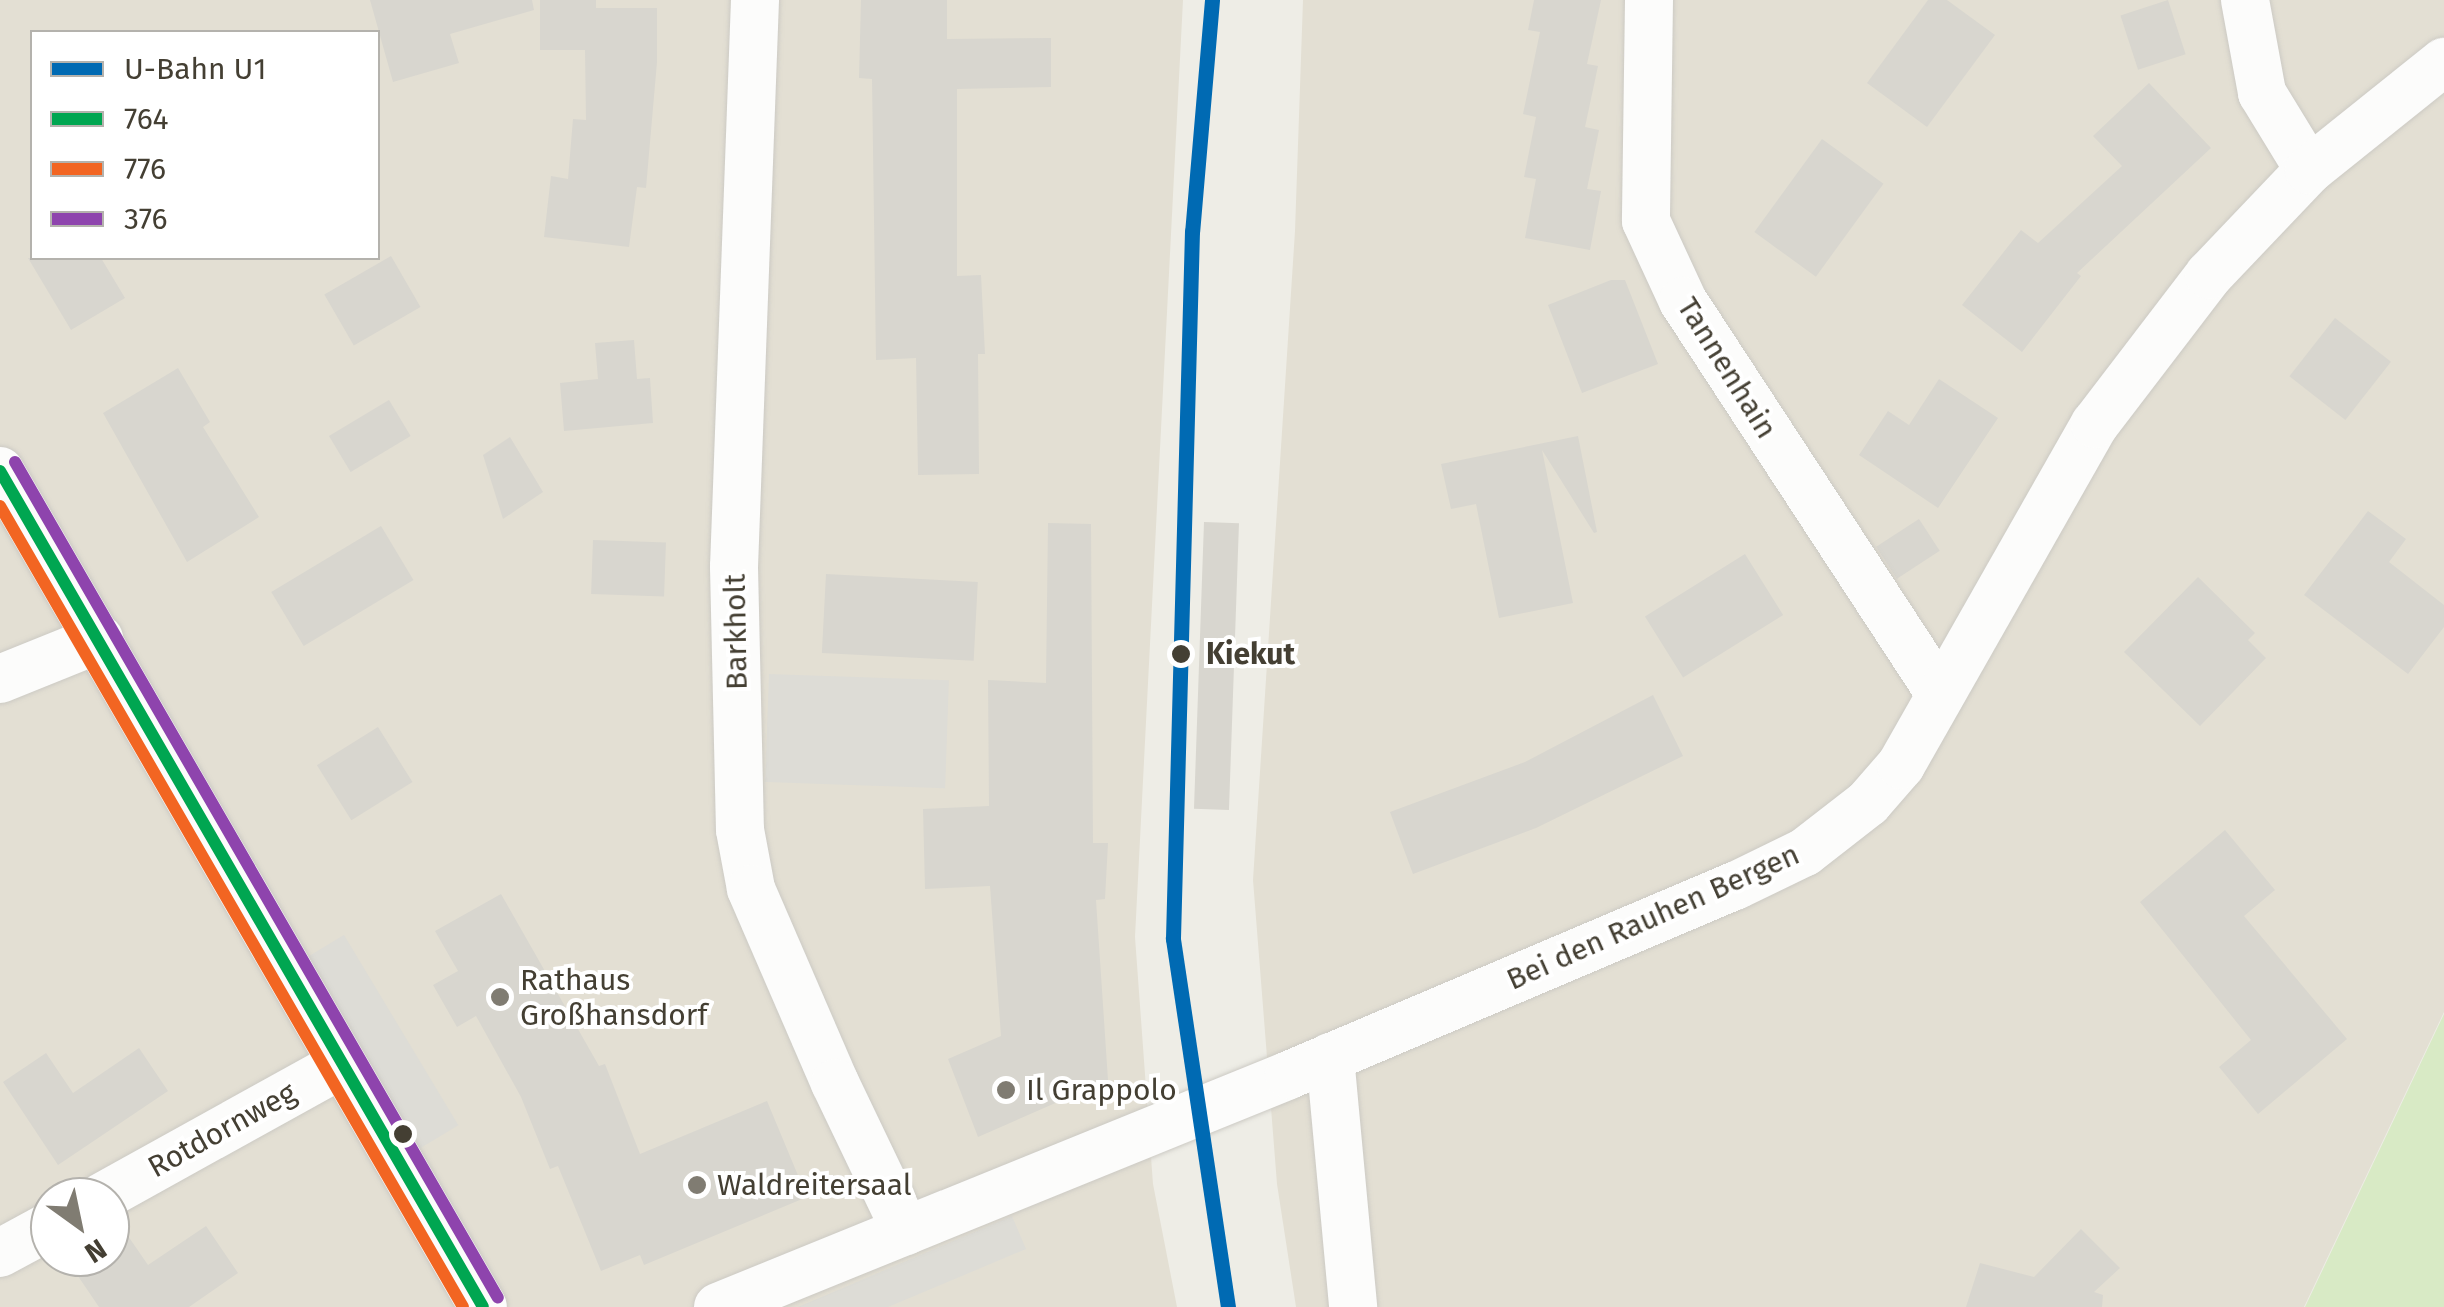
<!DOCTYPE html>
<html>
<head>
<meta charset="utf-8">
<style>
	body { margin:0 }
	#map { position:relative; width:2444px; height:1307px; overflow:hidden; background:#eeede6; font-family:"Fira Sans",sans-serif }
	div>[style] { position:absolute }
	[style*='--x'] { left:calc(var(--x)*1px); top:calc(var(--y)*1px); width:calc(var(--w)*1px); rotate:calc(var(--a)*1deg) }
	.residential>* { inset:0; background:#e3dfd3 }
	.green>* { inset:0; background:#d8eac5 }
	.parking>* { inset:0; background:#dddcd6; transform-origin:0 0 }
	.building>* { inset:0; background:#d8d6cf; transform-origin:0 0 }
	.roads { filter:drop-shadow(0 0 2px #cccac4) drop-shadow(0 0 2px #cccac4) }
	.minor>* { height:48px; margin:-24px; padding:0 24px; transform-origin:24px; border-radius:24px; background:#fcfcfb }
	.bus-1>* { height:12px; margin:-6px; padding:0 6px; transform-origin:6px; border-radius:6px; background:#00a651 }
	.bus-2>* { height:12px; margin:-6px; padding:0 6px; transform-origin:6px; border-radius:6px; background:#f26522 }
	.bus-3>* { height:12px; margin:-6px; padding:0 6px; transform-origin:6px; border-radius:6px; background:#8e44ad }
	.metro-1>* { height:15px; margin:-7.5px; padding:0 7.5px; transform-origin:7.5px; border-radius:7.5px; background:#006ab3 }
	.dots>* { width:28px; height:28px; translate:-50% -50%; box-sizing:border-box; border:5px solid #fff; border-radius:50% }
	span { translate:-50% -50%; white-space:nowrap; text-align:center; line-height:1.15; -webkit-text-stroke:8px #fff; paint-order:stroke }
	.street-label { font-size:30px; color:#443f33 }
	.stop-label { font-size:30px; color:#443f33; font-weight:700 }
	.left { translate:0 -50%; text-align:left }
	.poi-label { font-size:30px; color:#443f33 }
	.legend { position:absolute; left:30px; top:30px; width:350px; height:230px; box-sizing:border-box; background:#fff; border:2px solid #b4b2ad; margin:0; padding:12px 18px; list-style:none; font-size:30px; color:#443f33 }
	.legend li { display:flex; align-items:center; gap:20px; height:50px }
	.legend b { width:50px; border:2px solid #b4b2ad }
	.north { position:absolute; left:30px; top:1177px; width:100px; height:100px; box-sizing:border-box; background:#fff; border:2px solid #b4b2ad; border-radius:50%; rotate:147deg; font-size:28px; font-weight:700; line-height:40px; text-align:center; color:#443f33 }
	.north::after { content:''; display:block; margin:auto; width:35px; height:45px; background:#807c72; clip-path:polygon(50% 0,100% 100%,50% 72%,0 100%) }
</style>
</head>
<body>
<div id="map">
	<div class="residential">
		<div style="clip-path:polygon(evenodd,0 0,1183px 0,1135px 937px,1153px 1184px,1177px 1307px,0 1307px,0 0,32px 32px,378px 32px,378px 258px,32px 258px,32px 32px,0 0,50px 1197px,110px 1197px,110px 1257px,50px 1257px,50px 1197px)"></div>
		<div style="clip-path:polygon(1303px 0,2444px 0,2444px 1012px,2304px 1307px,1296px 1307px,1277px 1184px,1253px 880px,1295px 231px)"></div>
	</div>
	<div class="green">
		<div style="clip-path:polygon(2444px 1014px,2444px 1307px,2305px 1307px)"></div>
	</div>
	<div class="parking">
		<div style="left:769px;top:674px;width:180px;height:108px;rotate:2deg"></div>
		<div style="left:344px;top:935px;width:222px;height:47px;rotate:59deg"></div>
		<div style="clip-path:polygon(1012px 1216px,1026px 1249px,888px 1307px,798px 1307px)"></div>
	</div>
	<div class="building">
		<div style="clip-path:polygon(370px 0,532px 0,534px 10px,450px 34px,459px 63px,393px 82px)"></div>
		<div style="clip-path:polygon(540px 0,596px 0,596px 8px,657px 8px,657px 62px,646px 188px,637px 187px,629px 247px,544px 237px,551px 176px,568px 179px,573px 119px,586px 120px,585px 50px,540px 50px)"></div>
		<div style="clip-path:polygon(861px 0,947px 0,947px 39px,1051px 38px,1051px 87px,957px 89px,957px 276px,981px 275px,985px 354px,978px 354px,979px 474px,918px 475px,916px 358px,876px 360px,872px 79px,859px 78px)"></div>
		<div style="clip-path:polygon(1534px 0,1601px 0,1587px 64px,1598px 66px,1585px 127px,1599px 130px,1587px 189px,1601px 191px,1590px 250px,1525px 238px,1536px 179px,1524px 177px,1536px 117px,1523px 114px,1540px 32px,1528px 30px)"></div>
		<div style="clip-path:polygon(1928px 0,1947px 0,1995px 35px,1927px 127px,1867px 83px)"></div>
		<div style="left:2168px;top:0;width:57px;height:50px;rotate:72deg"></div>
		<div style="clip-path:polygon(2149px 83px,2211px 148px,2077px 273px,2081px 276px,2022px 352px,1962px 305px,2021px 230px,2038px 243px,2122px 166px,2093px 136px)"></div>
		<div style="left:1822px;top:139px;width:76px;height:115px;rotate:36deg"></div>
		<div style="left:391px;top:256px;width:59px;height:77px;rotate:60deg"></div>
		<div style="clip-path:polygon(28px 258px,101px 258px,125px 298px,71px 330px)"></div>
		<div style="clip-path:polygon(1611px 280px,1625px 280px,1658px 364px,1582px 393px,1548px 305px)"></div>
		<div style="left:2335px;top:318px;width:71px;height:74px;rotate:38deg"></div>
		<div style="clip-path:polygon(634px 340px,637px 379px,650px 378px,653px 423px,564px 431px,560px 383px,598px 379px,595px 343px)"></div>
		<div style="clip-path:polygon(178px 368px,210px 422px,203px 427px,259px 517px,187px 562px,103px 413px)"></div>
		<div style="clip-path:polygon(1939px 379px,1998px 418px,1938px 508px,1859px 455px,1888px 411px,1909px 425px)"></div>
		<div style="left:389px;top:400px;width:42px;height:70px;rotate:59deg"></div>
		<div style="clip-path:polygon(1578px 436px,1597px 532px,1594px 533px,1542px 450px,1573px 603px,1499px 618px,1476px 504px,1451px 509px,1441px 464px)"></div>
		<div style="clip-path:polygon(510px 437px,543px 492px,503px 519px,483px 455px)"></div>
		<div style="clip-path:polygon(2368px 511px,2406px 539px,2389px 562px,2444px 605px,2444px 627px,2408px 674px,2304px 595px)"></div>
		<div style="left:1919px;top:519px;width:38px;height:51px;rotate:57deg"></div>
		<div style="left:1204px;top:522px;width:35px;height:287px;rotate:2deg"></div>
		<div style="clip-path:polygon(1048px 523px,1091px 524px,1093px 843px,1108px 843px,1105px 899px,1096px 900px,1108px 1080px,978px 1137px,948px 1059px,1001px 1036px,990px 886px,925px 889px,923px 809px,989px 806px,988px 680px,1046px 683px)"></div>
		<div style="left:381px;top:526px;width:63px;height:128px;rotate:59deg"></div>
		<div style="left:593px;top:540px;width:73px;height:54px;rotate:2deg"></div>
		<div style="left:1745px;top:554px;width:72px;height:118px;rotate:58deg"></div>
		<div style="left:826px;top:574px;width:152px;height:79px;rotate:3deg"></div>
		<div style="clip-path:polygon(2198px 577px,2255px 633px,2248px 640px,2266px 658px,2200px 726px,2124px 652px)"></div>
		<div style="clip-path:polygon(1653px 695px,1683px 756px,1536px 828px,1413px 874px,1390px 812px,1525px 762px)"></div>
		<div style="left:378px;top:727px;width:65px;height:72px;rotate:58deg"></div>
		<div style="clip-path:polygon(2225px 830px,2275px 890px,2244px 916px,2347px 1039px,2258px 1114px,2219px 1067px,2251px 1040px,2140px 902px)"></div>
		<div style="clip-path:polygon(501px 894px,599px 1066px,605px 1064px,640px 1154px,767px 1101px,807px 1197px,644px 1265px,640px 1255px,601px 1271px,558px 1166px,550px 1169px,521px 1097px,476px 1016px,457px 1027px,433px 985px,458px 971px,435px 931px)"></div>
		<div style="clip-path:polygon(139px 1048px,168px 1091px,58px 1165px,3px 1082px,46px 1053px,73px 1093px)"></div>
		<div style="clip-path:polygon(117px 1220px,148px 1265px,206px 1226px,238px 1273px,189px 1307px,99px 1307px,65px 1257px,110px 1257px,110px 1223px)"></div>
		<div style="clip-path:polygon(2081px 1229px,2120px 1268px,2094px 1292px,2103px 1295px,2102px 1307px,1966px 1307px,1980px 1263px,2034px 1277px)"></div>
	</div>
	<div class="roads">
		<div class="minor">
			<div style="--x:755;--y:0;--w:567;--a:92.12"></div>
			<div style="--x:734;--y:567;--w:263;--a:88.7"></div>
			<div style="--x:740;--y:830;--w:60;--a:79.4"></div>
			<div style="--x:751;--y:889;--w:211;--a:66.6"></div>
			<div style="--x:835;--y:1083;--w:164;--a:64.4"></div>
			<div style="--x:1649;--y:0;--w:221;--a:90.8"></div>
			<div style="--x:1646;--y:221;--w:88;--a:65.2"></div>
			<div style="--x:1683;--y:301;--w:470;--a:56.8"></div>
			<div style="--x:2245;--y:0;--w:95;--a:79.6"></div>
			<div style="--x:2262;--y:93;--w:90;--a:58.6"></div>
			<div style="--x:0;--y:471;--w:965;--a:59.98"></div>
			<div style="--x:0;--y:679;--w:107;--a:-22"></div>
			<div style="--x:1330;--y:1057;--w:251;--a:84.7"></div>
			<div style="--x:102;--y:1197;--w:274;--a:-29"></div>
			<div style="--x:0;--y:1253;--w:57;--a:-28.4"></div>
			<div style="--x:718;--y:1307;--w:616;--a:-22.11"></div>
			<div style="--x:1289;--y:1075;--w:484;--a:-23"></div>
			<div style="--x:1735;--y:886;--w:78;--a:-25.9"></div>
			<div style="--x:1805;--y:852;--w:80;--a:-37.9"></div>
			<div style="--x:1868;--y:803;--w:50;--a:-49"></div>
			<div style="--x:1901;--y:765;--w:392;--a:-60.4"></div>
			<div style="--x:2095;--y:424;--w:188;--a:-52.6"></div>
			<div style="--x:2209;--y:275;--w:145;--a:-46.4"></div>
			<div style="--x:2309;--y:170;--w:173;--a:-38.7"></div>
		</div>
	</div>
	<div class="bus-1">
		<div style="--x:0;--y:471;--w:965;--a:59.98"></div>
	</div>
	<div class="bus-2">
		<div style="--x:0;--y:506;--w:925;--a:59.97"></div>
	</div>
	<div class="bus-3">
		<div style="--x:15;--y:462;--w:965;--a:59.98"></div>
	</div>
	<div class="metro-1">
		<div style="--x:1212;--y:0;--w:232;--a:94.9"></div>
		<div style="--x:1192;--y:231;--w:708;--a:91.54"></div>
		<div style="--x:1173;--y:939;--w:372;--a:81.5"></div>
	</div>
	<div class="dots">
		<div style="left:1181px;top:654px;background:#443f33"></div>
		<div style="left:500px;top:997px;background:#807c72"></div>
		<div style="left:1006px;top:1090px;background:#807c72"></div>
		<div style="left:403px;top:1134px;background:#443f33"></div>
		<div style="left:697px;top:1185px;background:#807c72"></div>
	</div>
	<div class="street-label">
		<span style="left:1727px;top:368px;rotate:58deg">Tannenhain</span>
		<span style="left:736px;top:632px;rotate:-91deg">Barkholt</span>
		<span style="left:1653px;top:917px;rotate:-24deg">Bei den Rauhen Bergen</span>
		<span style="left:222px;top:1130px;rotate:-29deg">Rotdornweg</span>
	</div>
	<div class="stop-label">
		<span class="left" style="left:1206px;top:654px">Kiekut</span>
	</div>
	<div class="poi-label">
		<span class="left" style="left:520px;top:997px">Rathaus<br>Großhansdorf</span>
		<span class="left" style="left:1026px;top:1090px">Il Grappolo</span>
		<span class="left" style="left:717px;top:1185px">Waldreitersaal</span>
	</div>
	<ul class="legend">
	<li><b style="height:12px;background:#006ab3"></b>U-Bahn U1</li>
	<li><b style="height:12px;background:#00a651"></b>764</li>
	<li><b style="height:12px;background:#f26522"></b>776</li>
	<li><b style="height:12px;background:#8e44ad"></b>376</li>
	</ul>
	<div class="north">N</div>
</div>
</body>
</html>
